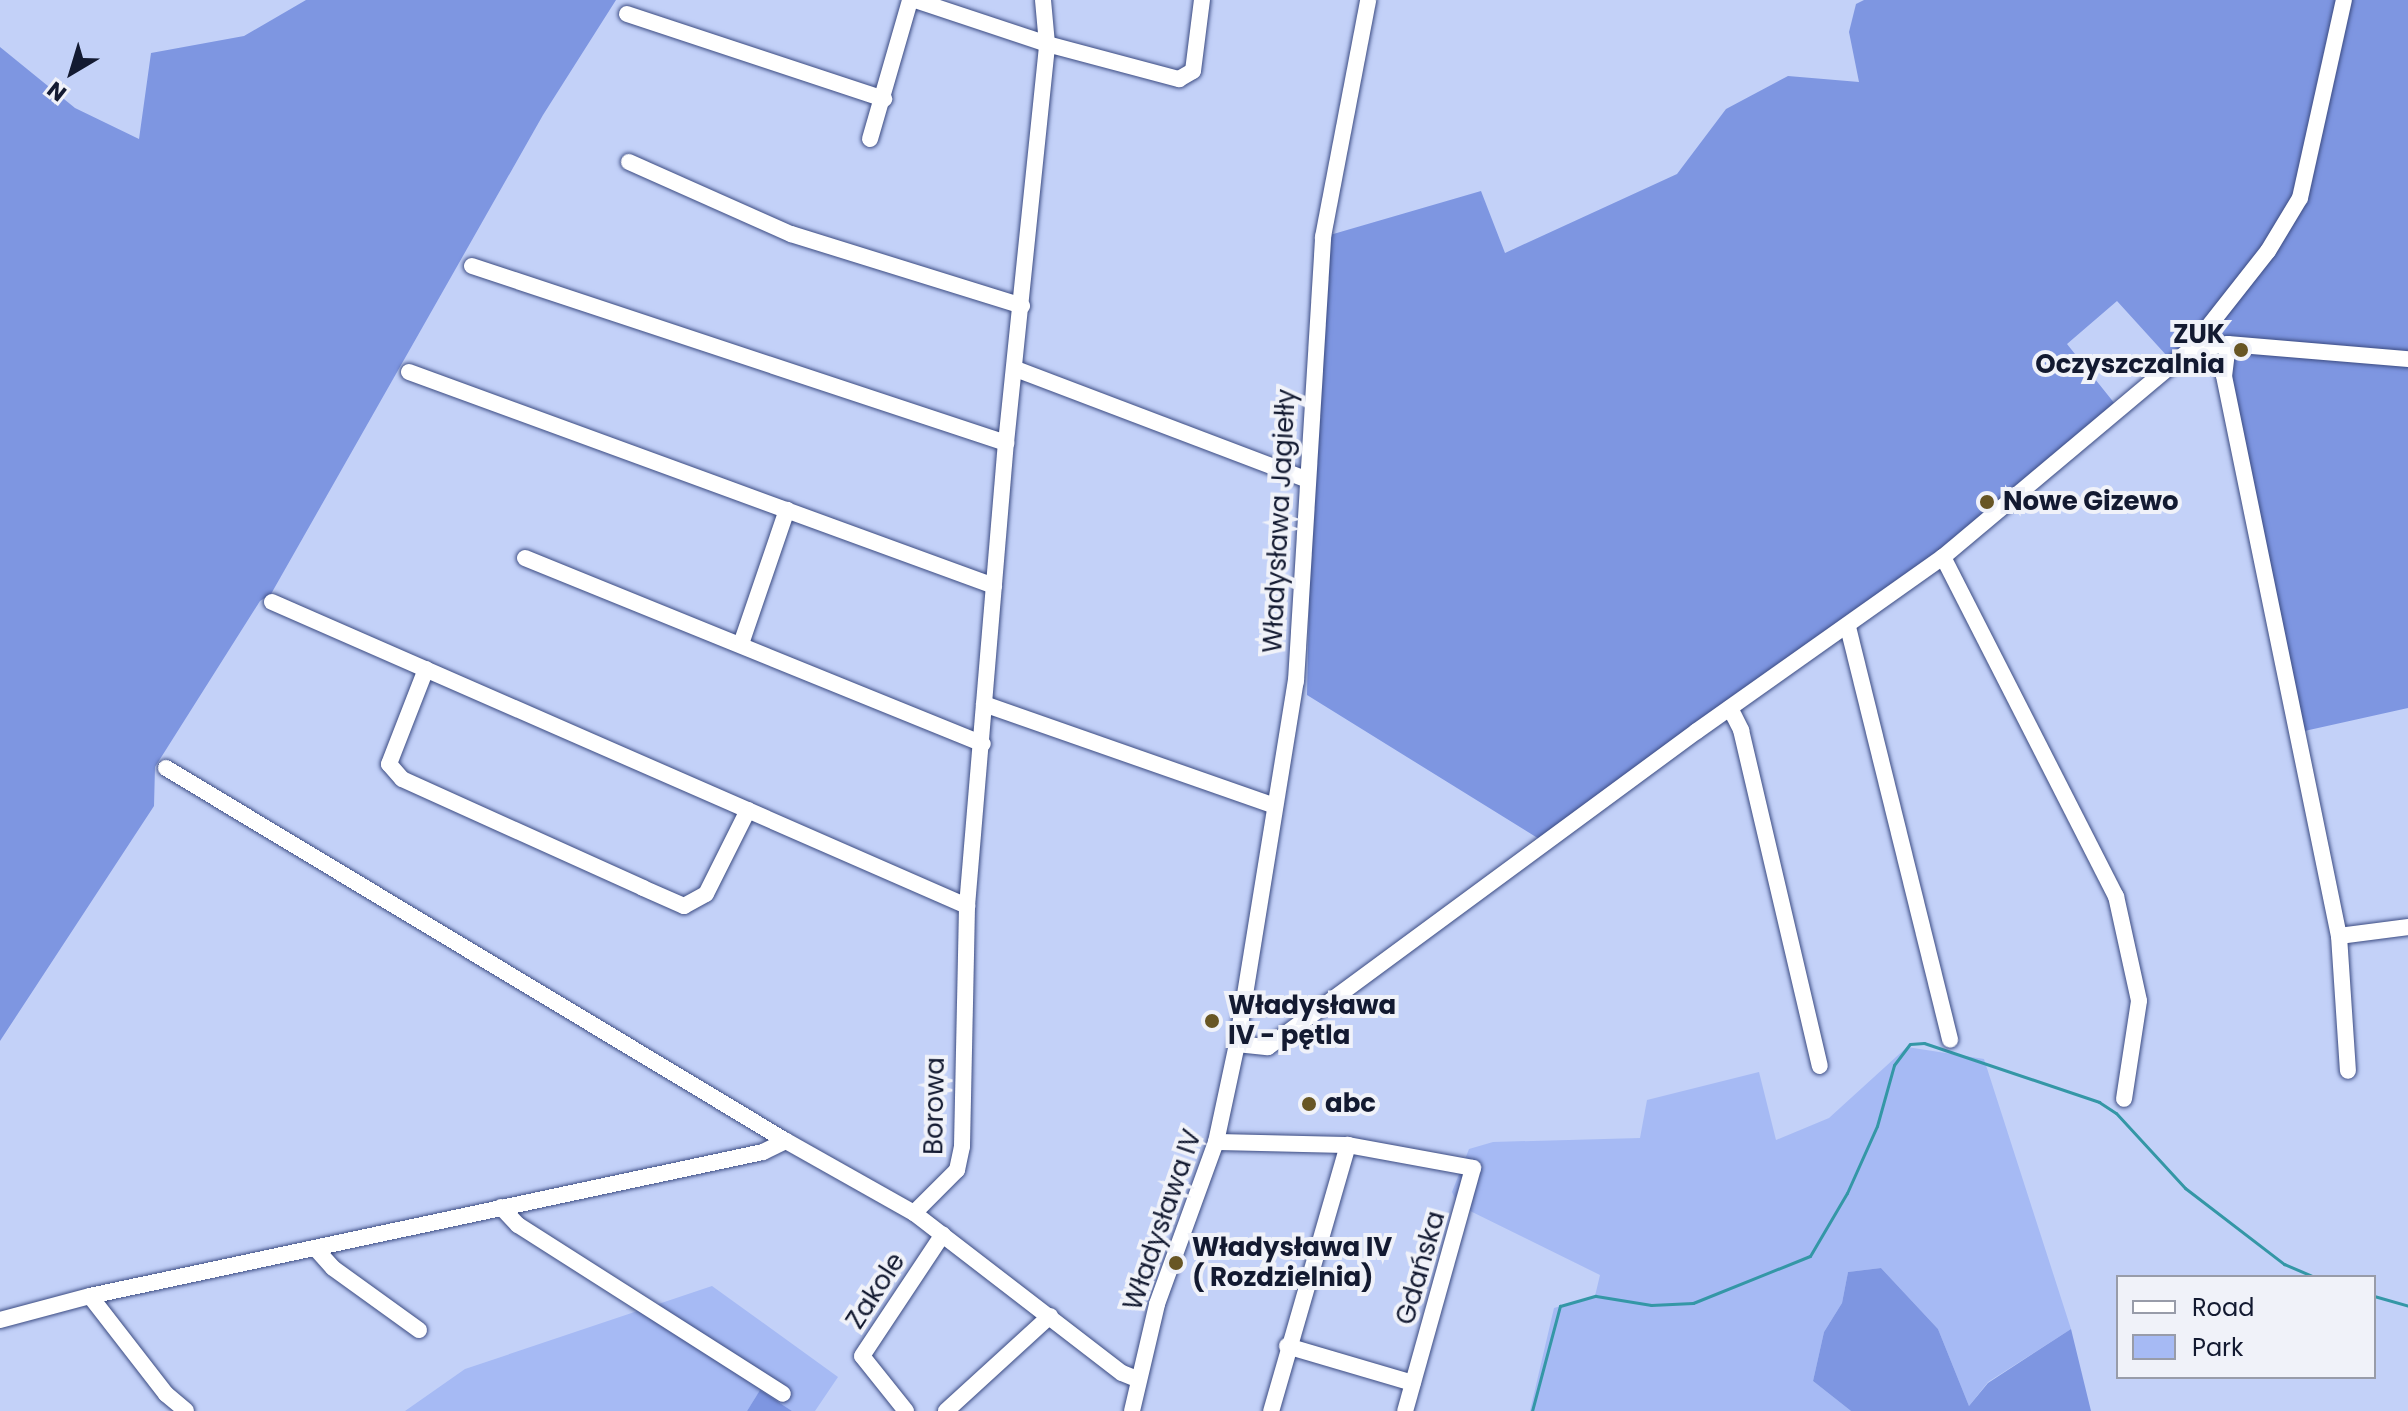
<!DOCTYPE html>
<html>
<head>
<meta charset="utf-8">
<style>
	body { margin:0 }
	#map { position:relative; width:2408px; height:1411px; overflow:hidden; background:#c3d1f8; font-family:Poppins,sans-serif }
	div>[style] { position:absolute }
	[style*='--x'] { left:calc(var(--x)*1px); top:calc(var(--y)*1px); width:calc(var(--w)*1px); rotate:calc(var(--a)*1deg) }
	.green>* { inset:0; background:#a6baf4 }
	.forest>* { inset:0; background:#7e96e1 }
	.stream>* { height:3px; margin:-1.5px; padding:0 1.5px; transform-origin:1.5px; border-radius:1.5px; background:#3497a6 }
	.roads { filter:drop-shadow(0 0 2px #3b4b82) drop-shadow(0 0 2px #3b4b82) }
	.minor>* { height:16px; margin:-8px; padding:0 8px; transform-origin:8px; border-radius:8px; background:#fff }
	.dots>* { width:22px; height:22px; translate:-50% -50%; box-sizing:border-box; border:4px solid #f0f2f9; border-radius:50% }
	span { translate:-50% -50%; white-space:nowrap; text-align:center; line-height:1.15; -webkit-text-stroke:8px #f0f2f9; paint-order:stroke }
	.poi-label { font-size:26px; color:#131a31; font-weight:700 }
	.right { translate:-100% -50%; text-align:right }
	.left { translate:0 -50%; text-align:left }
	.street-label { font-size:26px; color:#131a31 }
	.legend { position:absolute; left:2116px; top:1275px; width:260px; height:104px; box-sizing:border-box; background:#f0f2f9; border:2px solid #989ca9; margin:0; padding:10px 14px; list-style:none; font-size:24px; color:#131a31 }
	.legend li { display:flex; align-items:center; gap:16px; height:40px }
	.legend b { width:40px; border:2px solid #989ca9 }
	.north { position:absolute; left:32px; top:32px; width:80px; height:80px; -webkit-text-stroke:6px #f0f2f9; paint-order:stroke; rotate:218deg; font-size:22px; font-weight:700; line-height:32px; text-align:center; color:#131a31 }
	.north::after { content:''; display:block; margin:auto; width:28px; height:36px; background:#131a31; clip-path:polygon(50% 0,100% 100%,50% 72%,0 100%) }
</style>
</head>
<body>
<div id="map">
	<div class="green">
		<div style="clip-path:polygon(1907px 1047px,1984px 1059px,2071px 1329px,1988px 1382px,1969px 1406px,1938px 1329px,1881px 1268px,1848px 1272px,1842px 1303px,1824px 1332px,1813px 1381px,1851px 1411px,1530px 1411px,1554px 1308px,1595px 1296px,1600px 1275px,1458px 1205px,1452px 1192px,1469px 1149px,1493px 1142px,1640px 1138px,1647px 1100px,1759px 1072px,1776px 1140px,1829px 1118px)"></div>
		<div style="clip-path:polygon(712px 1286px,838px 1377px,815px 1411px,792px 1411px,760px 1390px,747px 1411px,405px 1411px,465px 1369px)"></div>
	</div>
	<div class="forest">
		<div style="clip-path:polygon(306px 0,616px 0,543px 115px,271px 594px,260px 601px,155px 767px,154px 806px,0 1041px,0 47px,75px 108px,139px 139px,151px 53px,244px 36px)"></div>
		<div style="clip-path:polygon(1864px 0,2408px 0,2408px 708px,2300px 732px,2223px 347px,2199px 343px,2167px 356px,2117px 301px,2067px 344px,2115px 404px,1943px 557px,1544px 842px,1307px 695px,1316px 295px,1323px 237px,1481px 191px,1505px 253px,1677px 174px,1726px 109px,1788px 76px,1859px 82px,1849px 32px,1856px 4px)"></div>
		<div style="clip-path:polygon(1881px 1268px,1938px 1329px,1969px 1406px,1988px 1383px,2071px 1329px,2091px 1411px,1851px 1411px,1813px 1381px,1824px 1332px,1842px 1303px,1848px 1272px)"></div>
		<div style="clip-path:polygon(760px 1390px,792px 1411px,747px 1411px)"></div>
	</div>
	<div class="stream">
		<div style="--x:2374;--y:1296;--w:35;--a:16"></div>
		<div style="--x:1532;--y:1411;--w:109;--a:-75.1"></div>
		<div style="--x:1560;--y:1306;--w:37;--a:-16"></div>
		<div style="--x:1596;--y:1296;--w:56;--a:9.3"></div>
		<div style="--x:1651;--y:1305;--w:42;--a:-2.7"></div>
		<div style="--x:1693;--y:1303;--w:126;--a:-21.9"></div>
		<div style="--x:1810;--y:1256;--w:73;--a:-59.6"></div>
		<div style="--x:1847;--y:1193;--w:73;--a:-65.9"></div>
		<div style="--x:1877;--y:1126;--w:63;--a:-74.4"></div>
		<div style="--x:1894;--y:1065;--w:26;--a:-53"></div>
		<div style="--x:1910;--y:1044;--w:14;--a:-4"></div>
		<div style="--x:1924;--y:1043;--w:185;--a:18.6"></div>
		<div style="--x:2099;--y:1102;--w:20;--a:33"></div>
		<div style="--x:2116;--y:1113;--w:102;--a:47.4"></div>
		<div style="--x:2185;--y:1188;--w:125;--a:37.5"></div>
		<div style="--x:2284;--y:1264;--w:34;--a:23"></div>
	</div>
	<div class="roads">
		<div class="minor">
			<div style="--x:915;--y:0;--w:139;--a:18.4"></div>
			<div style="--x:1047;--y:44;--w:137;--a:14.9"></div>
			<div style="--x:1179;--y:79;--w:16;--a:-30"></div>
			<div style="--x:1193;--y:71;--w:72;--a:-82.8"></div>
			<div style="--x:627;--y:14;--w:271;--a:18.3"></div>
			<div style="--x:870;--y:139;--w:145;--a:-73.9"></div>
			<div style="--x:629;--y:162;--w:177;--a:24"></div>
			<div style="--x:791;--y:234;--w:242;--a:17.3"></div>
			<div style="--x:472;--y:266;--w:563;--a:18.34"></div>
			<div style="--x:2228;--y:344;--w:32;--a:97"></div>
			<div style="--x:2224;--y:376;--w:572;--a:78.4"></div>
			<div style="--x:2339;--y:936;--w:135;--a:86.2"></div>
			<div style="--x:2190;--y:350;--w:38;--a:-9"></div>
			<div style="--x:2228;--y:344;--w:181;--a:4.8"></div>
			<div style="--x:1016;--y:369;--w:310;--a:20.8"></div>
			<div style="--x:409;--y:372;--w:623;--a:20.09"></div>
			<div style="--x:1943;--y:557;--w:381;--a:63"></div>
			<div style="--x:2116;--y:896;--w:107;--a:77.6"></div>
			<div style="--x:2139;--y:1001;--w:99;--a:98.7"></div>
			<div style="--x:525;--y:558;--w:494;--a:22.1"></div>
			<div style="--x:272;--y:602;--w:759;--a:23.63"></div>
			<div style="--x:1848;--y:627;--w:425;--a:76.1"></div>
			<div style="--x:741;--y:644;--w:142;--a:-71.1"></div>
			<div style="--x:426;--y:669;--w:102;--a:111.3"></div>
			<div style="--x:389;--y:764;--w:20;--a:49"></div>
			<div style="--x:402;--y:779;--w:265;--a:24.3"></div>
			<div style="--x:643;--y:888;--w:45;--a:23.7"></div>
			<div style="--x:684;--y:906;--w:25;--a:-29"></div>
			<div style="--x:706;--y:894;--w:94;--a:-63.4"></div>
			<div style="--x:984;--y:704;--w:308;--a:19.3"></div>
			<div style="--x:1730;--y:708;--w:25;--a:63"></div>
			<div style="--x:1741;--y:730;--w:345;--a:76.8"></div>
			<div style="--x:166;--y:768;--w:724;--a:31.03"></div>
			<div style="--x:786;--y:1141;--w:147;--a:29.4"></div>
			<div style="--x:914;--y:1213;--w:262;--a:37.6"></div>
			<div style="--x:1122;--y:1373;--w:16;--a:22"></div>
			<div style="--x:2339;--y:936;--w:70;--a:-7.4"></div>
			<div style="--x:1237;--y:1044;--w:31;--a:6"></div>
			<div style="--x:1268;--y:1047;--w:533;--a:-36.38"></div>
			<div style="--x:1697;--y:731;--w:301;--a:-35.3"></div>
			<div style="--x:1943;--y:557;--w:322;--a:-40"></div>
			<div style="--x:2190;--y:350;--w:126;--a:-51.8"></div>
			<div style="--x:2268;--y:251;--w:62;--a:-58.9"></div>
			<div style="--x:2300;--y:198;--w:203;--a:-77.5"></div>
			<div style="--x:1216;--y:1142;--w:132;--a:1.3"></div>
			<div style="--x:1348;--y:1145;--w:277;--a:106.1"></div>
			<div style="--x:1348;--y:1145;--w:127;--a:10.4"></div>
			<div style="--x:1473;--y:1168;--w:252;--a:105.6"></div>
			<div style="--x:501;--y:1207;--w:25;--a:47"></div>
			<div style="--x:518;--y:1225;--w:314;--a:32.5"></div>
			<div style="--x:914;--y:1213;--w:61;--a:-45"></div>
			<div style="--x:957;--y:1170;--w:25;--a:-78"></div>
			<div style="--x:962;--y:1146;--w:240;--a:-88.8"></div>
			<div style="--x:967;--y:906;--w:465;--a:-85.2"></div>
			<div style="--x:1006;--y:443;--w:401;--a:-84.1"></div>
			<div style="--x:1047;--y:44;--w:44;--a:-95.2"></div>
			<div style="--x:316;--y:1249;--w:25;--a:48"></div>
			<div style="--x:333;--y:1268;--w:106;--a:35.8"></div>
			<div style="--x:90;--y:1296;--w:124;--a:52.2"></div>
			<div style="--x:166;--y:1394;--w:26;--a:40"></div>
			<div style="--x:0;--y:1320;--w:93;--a:-14.9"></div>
			<div style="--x:90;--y:1296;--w:688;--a:-12.08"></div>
			<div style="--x:763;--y:1152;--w:25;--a:-26"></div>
			<div style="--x:1287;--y:1346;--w:131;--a:16.4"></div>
			<div style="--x:906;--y:1411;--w:70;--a:-128.7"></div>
			<div style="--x:862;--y:1356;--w:146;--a:-56.4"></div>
			<div style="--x:946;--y:1411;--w:141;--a:-42.4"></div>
			<div style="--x:1132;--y:1411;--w:110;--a:-76.8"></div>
			<div style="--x:1157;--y:1304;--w:172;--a:-70"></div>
			<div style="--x:1216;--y:1142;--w:100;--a:-77.9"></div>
			<div style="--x:1237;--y:1044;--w:368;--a:-80.8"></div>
			<div style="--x:1296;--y:681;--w:445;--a:-86.5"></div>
			<div style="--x:1323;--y:237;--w:241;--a:-79.2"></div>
		</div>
	</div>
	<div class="dots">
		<div style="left:2241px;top:350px;background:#685624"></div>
		<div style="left:1987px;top:502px;background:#685624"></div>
		<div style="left:1212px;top:1021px;background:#685624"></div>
		<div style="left:1309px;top:1104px;background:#685624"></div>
		<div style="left:1176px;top:1263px;background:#685624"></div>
	</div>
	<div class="poi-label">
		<span class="right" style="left:2225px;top:350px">ZUK<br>Oczyszczalnia</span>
		<span class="left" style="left:2003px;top:502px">Nowe Gizewo</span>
		<span class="left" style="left:1228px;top:1021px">Władysława<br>IV - pętla</span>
		<span class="left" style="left:1325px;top:1104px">abc</span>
		<span class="left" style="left:1192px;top:1263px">Władysława IV<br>( Rozdzielnia)</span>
	</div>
	<div class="street-label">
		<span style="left:1280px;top:521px;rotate:-87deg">Władysława Jagiełły</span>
		<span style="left:935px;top:1106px;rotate:-89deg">Borowa</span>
		<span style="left:1163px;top:1220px;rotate:-71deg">Władysława IV</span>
		<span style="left:1421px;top:1268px;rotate:-74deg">Gdańska</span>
		<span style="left:876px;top:1291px;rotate:-57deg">Zakole</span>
	</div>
	<ul class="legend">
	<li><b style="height:10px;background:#fff"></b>Road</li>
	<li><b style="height:22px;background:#a6baf4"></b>Park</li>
	</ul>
	<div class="north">N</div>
</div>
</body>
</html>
